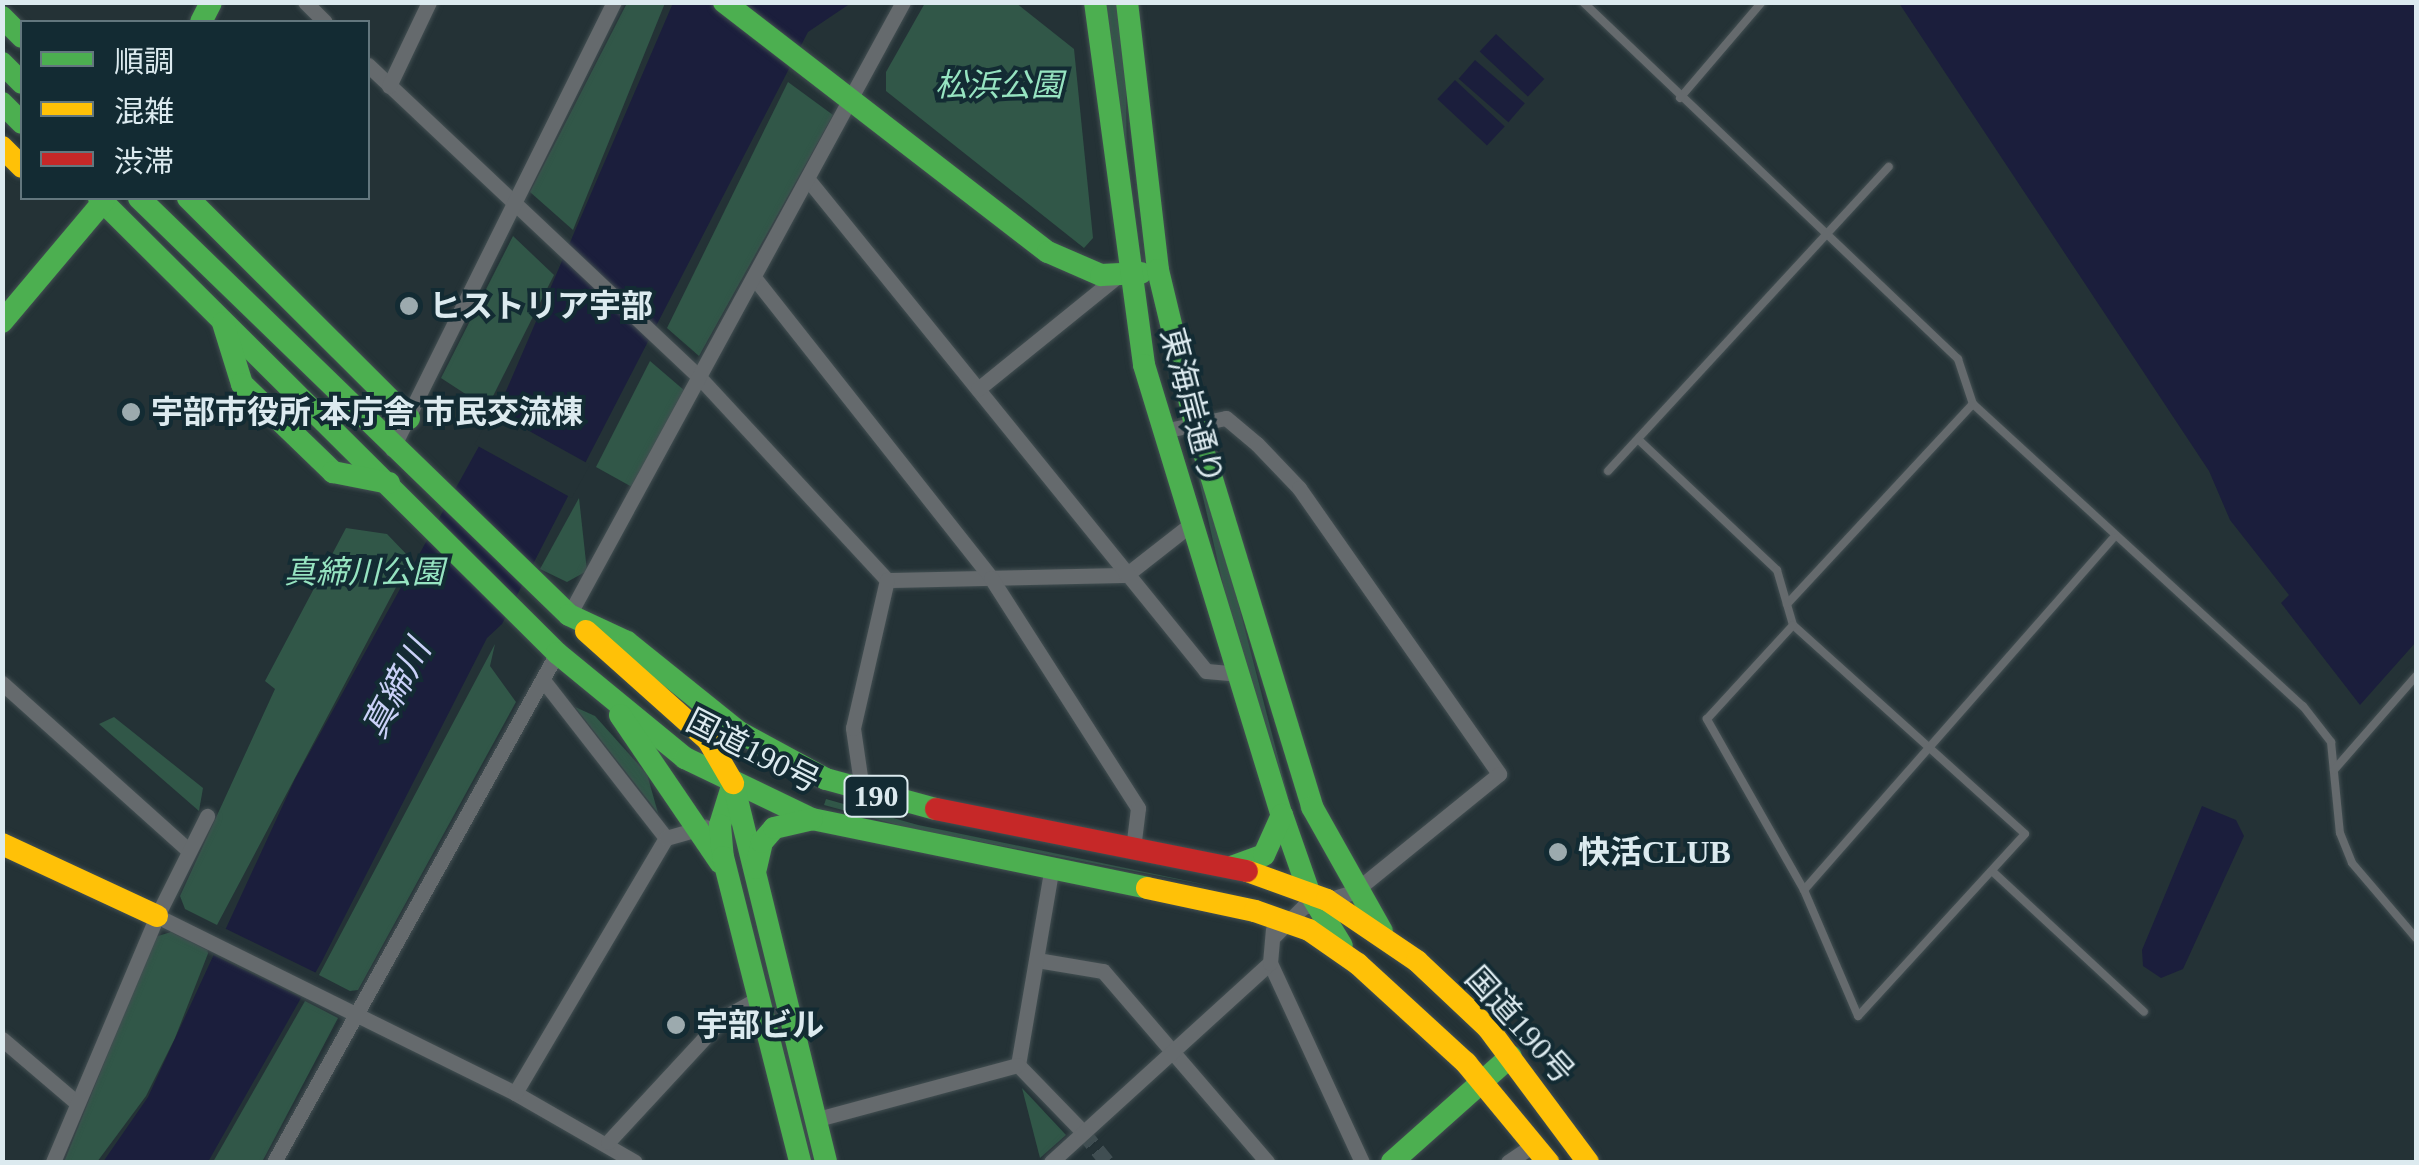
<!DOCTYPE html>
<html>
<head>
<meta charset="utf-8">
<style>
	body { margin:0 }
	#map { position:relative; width:2419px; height:1165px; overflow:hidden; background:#243236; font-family:"Times New Roman","Noto Sans JP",serif }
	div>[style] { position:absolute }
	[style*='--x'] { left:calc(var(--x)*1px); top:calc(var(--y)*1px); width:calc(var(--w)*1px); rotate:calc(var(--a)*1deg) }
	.green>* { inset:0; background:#315748 }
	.water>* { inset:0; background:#1b1e3c; transform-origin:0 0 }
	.pier>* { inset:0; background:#243236; transform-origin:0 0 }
	.street-tunnel>* { height:15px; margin-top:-7.5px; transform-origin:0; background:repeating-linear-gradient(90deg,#404e52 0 15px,transparent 0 23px) }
	.roads { filter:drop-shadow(0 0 2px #434f52) drop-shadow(0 0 2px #434f52) }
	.lane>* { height:8px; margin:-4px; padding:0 4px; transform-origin:4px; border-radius:4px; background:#656a6d }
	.street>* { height:15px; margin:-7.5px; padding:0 7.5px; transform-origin:7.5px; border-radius:7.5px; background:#656a6d }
	.fast>* { height:22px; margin:-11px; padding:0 11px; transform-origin:11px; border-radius:11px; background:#4caf50 }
	.slow>* { height:22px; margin:-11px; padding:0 11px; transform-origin:11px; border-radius:11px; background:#ffc107 }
	.jam>* { height:22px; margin:-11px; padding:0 11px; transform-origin:11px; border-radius:11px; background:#c62828 }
	.dots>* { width:28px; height:28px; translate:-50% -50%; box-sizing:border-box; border:5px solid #132b33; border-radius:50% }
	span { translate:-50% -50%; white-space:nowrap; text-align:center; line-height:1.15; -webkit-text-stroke:8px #132b33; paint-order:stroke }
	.shield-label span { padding:2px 8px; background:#132b33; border:2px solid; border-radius:8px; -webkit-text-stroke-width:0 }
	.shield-label { font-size:30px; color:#dceaef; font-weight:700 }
	.park-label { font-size:32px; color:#96e4c1; font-style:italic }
	.poi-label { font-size:32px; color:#dceaef; font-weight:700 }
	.left { translate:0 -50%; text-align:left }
	.street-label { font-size:32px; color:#dceaef }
	.water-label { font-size:35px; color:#cad1f8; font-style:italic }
	.frame { position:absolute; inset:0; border:5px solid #dceaef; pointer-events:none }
	.legend { position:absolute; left:20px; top:20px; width:350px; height:180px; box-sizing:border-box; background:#132b33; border:2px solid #63777e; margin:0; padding:12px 18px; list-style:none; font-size:30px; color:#dceaef }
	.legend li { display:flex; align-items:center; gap:20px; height:50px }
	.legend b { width:50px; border:2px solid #63777e }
</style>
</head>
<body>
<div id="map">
	<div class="green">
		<div style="clip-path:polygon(627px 3px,665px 3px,573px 230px,530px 192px)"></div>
		<div style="clip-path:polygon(925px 3px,1016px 3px,1074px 49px,1093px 238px,1084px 248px,886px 91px,886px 72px)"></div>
		<div style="clip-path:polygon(1105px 3px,1117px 3px,1126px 78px,1127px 206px)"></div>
		<div style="clip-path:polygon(788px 82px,833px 115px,699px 356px,667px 328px)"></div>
		<div style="clip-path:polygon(513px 236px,554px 275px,487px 408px,441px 378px)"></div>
		<div style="clip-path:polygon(650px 361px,685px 391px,632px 487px,596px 467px)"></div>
		<div style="clip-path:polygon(1190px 440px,1233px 583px,1290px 804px,1227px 602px)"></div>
		<div style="clip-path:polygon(579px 498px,587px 571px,567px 582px,540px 569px)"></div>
		<div style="clip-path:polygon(346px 528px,387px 534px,411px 559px,217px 925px,185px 909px,180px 896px,275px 689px,265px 681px)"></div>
		<div style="clip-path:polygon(495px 644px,490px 666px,516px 702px,358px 990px,350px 991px,319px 975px)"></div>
		<div style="clip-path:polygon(575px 707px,595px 716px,647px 774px,658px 813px)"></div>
		<div style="clip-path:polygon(114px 717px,203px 788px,199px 811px,99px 724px)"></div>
		<div style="clip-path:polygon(826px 799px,918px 825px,1217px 887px,909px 828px,824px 805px)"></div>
		<div style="clip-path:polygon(171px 932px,209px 951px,175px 1038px,146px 1096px,97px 1162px,64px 1162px,155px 937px)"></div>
		<div style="clip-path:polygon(305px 1001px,338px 1018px,262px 1162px,213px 1162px)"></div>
		<div style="clip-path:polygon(1022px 1088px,1066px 1135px,1040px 1158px)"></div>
	</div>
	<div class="water">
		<div style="clip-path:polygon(673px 3px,851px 3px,808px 32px,502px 624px,487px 638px,322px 961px,208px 1162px,103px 1162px,148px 1097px,295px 779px,494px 419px)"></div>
		<div style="clip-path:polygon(1899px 3px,2416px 3px,2416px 642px,2360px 705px,2281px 603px,2289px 595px,2230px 520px,2209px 471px)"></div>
		<div style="left:1496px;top:34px;width:66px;height:24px;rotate:43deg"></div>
		<div style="left:1475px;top:60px;width:66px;height:25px;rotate:41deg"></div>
		<div style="left:1455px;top:80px;width:68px;height:26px;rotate:43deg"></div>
		<div style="clip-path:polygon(2202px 806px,2236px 820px,2244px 836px,2183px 969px,2161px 978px,2143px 966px,2142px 950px)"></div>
	</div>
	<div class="pier">
		<div style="left:493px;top:411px;width:111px;height:38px;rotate:29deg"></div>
		<div style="left:220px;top:926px;width:110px;height:29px;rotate:26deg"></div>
	</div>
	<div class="street-tunnel">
		<div style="--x:1083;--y:1132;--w:38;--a:51"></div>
	</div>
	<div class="roads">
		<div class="lane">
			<div style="--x:1583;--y:2;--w:518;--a:43.59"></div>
			<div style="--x:1958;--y:359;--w:47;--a:71.6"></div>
			<div style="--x:1973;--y:404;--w:447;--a:42.5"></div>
			<div style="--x:2303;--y:706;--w:46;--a:52.1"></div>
			<div style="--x:2331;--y:742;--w:91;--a:84.4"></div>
			<div style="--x:2340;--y:833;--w:32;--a:68"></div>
			<div style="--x:2352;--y:863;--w:99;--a:49.5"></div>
			<div style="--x:1680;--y:98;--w:126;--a:-49.5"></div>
			<div style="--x:1641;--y:442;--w:187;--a:43.3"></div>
			<div style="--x:1777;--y:570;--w:57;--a:73.8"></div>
			<div style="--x:1793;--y:625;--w:312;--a:42"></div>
			<div style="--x:2025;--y:834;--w:247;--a:132.5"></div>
			<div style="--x:1858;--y:1016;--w:137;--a:-113.2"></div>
			<div style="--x:1804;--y:890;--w:197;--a:-119.6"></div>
			<div style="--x:1707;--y:719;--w:127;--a:-47.5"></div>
			<div style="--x:1608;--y:471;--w:414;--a:-47.3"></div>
			<div style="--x:1787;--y:604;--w:273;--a:-47.1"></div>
			<div style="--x:2334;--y:770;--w:125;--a:-48.9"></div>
			<div style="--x:1992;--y:871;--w:207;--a:42.8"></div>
			<div style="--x:1804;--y:890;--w:468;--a:-48.7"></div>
		</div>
		<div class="street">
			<div style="--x:305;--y:2;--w:28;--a:45"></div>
			<div style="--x:368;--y:65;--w:456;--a:43.3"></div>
			<div style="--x:700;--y:378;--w:275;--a:47.2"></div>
			<div style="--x:887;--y:580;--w:239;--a:-1.2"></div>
			<div style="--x:1126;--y:575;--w:83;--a:-38.1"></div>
			<div style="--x:389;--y:86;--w:93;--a:-64.5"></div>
			<div style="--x:810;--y:182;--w:629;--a:51"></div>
			<div style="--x:1206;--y:671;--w:32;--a:5"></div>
			<div style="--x:756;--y:280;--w:380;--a:51.7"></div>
			<div style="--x:991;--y:578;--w:273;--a:57.4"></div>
			<div style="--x:1138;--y:808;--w:41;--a:97"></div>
			<div style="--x:978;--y:389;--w:181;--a:-39"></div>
			<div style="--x:1163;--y:431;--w:64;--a:-11.7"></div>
			<div style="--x:1226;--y:418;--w:40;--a:40"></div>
			<div style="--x:1257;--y:444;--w:61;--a:46.3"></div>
			<div style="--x:1299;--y:488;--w:349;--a:55"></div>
			<div style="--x:1499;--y:774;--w:187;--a:140.9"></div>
			<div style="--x:1354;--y:892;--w:53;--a:163.6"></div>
			<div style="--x:1303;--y:907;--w:40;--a:135"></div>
			<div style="--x:392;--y:449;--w:499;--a:-63.6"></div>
			<div style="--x:569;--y:615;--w:698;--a:-61.42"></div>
			<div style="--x:543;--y:680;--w:200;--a:52.1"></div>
			<div style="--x:2;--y:683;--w:251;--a:41.9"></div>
			<div style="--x:862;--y:790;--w:63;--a:-98.3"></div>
			<div style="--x:853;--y:728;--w:152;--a:-77.1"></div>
			<div style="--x:157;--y:916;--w:399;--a:26.3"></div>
			<div style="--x:515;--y:1093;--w:138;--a:29.9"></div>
			<div style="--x:1037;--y:960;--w:67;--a:9.5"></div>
			<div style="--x:1103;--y:971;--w:252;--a:49.3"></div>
			<div style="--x:1270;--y:963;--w:219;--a:65.2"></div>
			<div style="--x:2;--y:1039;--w:99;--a:40.5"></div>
			<div style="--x:1018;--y:1065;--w:197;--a:-80.3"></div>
			<div style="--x:1018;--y:1065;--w:93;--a:45.9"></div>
			<div style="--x:515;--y:1093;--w:296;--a:-59.4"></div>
			<div style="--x:666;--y:838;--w:41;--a:-15.8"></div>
			<div style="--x:814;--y:1120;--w:211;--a:-15.1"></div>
			<div style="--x:608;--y:1142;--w:169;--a:-47.2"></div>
			<div style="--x:723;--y:1018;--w:39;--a:-29"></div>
			<div style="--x:53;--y:1162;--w:267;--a:-67.1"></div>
			<div style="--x:157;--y:916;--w:112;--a:-63.4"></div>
			<div style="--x:274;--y:1162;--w:582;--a:-60.93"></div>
			<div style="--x:1051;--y:1162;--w:296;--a:-42.3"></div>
			<div style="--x:1270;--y:963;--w:34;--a:-85"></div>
			<div style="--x:1508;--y:1162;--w:34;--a:-34"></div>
		</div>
		<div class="fast">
			<div style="--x:724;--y:2;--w:409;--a:37.7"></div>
			<div style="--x:1048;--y:252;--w:58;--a:23.5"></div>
			<div style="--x:1101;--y:275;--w:40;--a:-2.9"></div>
			<div style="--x:1095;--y:2;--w:366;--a:82.3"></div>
			<div style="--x:1144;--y:365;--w:471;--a:73"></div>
			<div style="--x:1282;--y:815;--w:82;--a:70.7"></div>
			<div style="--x:1309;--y:892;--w:63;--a:58.6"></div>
			<div style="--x:1127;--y:2;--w:270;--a:83.4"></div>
			<div style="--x:1158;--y:270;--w:154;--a:76.5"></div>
			<div style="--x:1194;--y:420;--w:405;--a:73"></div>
			<div style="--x:1312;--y:807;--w:142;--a:60.6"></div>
			<div style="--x:2;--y:17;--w:28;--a:45"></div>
			<div style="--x:201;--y:22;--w:22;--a:-63"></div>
			<div style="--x:2;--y:63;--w:28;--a:45"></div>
			<div style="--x:2;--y:103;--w:28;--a:45"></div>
			<div style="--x:99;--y:198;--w:646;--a:44.81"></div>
			<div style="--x:557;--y:653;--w:166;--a:39.4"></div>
			<div style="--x:685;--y:758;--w:141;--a:25.7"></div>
			<div style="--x:812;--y:819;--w:342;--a:11.6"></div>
			<div style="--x:139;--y:198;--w:599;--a:44.12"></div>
			<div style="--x:569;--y:615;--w:64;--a:25"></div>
			<div style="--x:627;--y:642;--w:144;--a:38.8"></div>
			<div style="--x:739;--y:732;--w:99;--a:28.4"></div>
			<div style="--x:826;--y:779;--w:114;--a:15.3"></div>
			<div style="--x:188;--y:198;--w:312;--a:44.9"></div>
			<div style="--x:2;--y:322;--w:157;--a:-49.9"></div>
			<div style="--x:223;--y:323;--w:64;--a:72.7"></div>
			<div style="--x:242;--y:384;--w:127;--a:44"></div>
			<div style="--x:333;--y:472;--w:57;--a:11.1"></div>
			<div style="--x:620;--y:715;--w:178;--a:55.8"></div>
			<div style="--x:733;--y:783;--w:44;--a:107.2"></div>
			<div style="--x:720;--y:825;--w:32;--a:85"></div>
			<div style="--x:723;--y:857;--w:315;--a:75.8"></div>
			<div style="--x:733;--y:783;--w:390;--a:76.2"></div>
			<div style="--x:1231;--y:867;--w:35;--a:-20"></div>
			<div style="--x:1264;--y:855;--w:44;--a:-65.8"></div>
			<div style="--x:756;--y:868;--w:27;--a:-77"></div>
			<div style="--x:762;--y:842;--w:18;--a:-49"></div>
			<div style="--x:774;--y:828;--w:39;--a:-13"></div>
			<div style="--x:1392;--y:1162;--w:159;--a:-41.7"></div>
		</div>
		<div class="slow">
			<div style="--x:2;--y:147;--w:28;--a:45"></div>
			<div style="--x:586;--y:631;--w:164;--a:41.8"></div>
			<div style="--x:708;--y:740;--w:50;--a:59.8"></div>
			<div style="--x:2;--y:844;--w:171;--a:24.9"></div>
			<div style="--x:1247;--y:871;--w:85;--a:19.9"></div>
			<div style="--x:1327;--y:900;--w:109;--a:34.1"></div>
			<div style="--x:1417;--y:961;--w:98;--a:43.3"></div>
			<div style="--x:1488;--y:1028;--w:167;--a:53.3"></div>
			<div style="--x:1147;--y:888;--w:110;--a:12"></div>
			<div style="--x:1255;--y:911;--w:57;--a:19.4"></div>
			<div style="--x:1309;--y:930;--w:60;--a:34.8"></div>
			<div style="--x:1358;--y:964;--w:147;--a:42.5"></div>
			<div style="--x:1466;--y:1063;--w:129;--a:50.4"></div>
		</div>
		<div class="jam">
			<div style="--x:936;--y:809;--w:317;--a:11.3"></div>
		</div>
	</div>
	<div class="dots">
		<div style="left:409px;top:306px;background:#9caaae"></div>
		<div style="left:131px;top:412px;background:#9caaae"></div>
		<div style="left:1558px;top:852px;background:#9caaae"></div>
		<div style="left:676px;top:1025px;background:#9caaae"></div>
	</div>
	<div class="shield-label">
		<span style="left:876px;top:796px">190</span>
	</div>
	<div class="park-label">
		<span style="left:999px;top:85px">松浜公園</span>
		<span style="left:364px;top:572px">真締川公園</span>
	</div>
	<div class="poi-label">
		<span class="left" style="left:429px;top:306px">ヒストリア宇部</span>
		<span class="left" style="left:151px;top:412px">宇部市役所 本庁舎 市民交流棟</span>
		<span class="left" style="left:1578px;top:852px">快活CLUB</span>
		<span class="left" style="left:696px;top:1025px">宇部ビル</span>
	</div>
	<div class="street-label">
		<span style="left:1192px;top:406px;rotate:75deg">東海岸通り</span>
		<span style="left:753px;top:751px;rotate:27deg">国道190号</span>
		<span style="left:1520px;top:1025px;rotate:48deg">国道190号</span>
	</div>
	<div class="water-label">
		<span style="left:397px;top:689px;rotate:-62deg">真締川</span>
	</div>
	<div class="frame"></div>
	<ul class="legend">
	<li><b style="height:12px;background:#4caf50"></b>順調</li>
	<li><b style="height:12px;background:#ffc107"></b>混雑</li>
	<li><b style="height:12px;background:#c62828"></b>渋滞</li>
	</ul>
</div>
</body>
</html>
